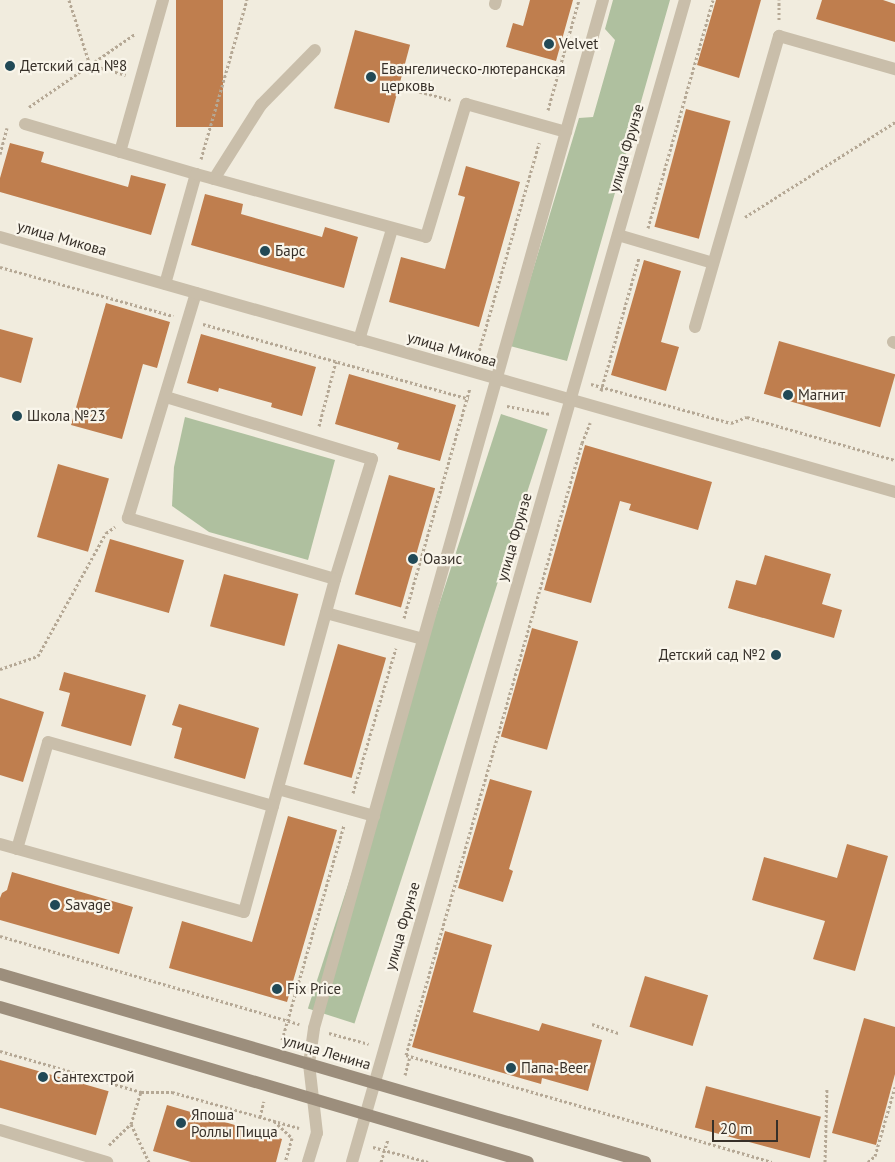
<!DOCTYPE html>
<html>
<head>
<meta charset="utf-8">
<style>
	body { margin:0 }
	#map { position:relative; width:895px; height:1162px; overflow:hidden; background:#f1ecde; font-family:"PT Sans",sans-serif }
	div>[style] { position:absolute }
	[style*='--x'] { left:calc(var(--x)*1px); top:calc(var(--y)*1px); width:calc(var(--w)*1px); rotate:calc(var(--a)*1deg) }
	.green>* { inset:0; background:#afc09f; transform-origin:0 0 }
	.building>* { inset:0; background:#bf7e4e; transform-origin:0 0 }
	.path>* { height:3px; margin-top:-1.5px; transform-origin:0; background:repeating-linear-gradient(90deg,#b5a895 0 2.5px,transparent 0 5px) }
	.lane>* { height:12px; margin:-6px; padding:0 6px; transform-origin:6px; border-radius:6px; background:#c9beaa }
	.street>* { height:12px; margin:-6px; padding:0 6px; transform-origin:6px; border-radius:6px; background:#c9beaa }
	.secondary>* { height:12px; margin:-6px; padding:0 6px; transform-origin:6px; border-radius:6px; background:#9c8e7c }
	.dots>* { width:14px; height:14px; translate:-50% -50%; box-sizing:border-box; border:2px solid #f9f5ea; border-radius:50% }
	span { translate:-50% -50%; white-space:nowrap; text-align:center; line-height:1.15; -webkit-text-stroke:4.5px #f9f5ea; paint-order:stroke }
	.poi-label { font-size:15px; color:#373029 }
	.left { translate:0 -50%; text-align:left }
	.right { translate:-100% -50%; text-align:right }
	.street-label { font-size:15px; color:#373029 }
	.scale { position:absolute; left:712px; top:1120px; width:66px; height:22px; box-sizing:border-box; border:2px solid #373029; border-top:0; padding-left:6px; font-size:15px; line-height:18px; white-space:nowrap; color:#373029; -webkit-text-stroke:4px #f9f5ea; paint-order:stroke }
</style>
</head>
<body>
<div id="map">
	<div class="green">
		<div style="clip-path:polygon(613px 0,670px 0,567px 361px,510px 346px,579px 118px,593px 117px,615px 40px,605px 29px)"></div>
		<div style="left:501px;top:414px;width:49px;height:625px;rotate:18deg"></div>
		<div style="clip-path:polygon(185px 417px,335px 460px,308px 560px,209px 532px,172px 506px,174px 467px)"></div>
	</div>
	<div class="building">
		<div style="left:176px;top:0;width:47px;height:127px"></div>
		<div style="clip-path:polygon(530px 0,573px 0,556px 61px,506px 47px,513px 23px,523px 26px)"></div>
		<div style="clip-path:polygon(716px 0,761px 0,739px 78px,697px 65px)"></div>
		<div style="clip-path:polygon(822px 0,883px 0,895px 4px,895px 42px,816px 19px)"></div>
		<div style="left:355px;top:30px;width:57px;height:81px;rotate:15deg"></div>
		<div style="left:686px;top:109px;width:46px;height:122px;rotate:15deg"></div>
		<div style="clip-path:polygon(10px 143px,44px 152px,41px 162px,128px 187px,131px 175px,166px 184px,151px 235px,0 192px,0 178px)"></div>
		<div style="clip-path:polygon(466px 166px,520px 182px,479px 327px,389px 302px,401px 257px,445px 269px,465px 197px,458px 195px)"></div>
		<div style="clip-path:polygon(205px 194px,243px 204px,241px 214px,322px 237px,325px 227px,358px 237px,344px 288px,191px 245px)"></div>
		<div style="clip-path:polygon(644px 260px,681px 271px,661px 342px,679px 347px,666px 391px,611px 375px)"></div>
		<div style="clip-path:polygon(106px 303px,170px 322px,157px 368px,143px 364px,122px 439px,71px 425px)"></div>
		<div style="clip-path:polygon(0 329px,33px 338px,21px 383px,0 377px)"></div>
		<div style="clip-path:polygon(201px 334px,316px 367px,302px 416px,271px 407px,272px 403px,219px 388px,218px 392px,187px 383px)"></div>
		<div style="left:779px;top:341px;width:121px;height:55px;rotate:16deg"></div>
		<div style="clip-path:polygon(349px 374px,456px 405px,440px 461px,397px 449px,399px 443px,335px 424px)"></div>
		<div style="clip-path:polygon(585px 445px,712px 482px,698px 530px,629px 510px,631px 504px,620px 501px,591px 603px,544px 590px)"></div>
		<div style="left:58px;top:464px;width:53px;height:76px;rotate:16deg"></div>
		<div style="left:389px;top:475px;width:48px;height:124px;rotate:16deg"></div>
		<div style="left:110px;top:539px;width:77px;height:55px;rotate:16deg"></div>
		<div style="clip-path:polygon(765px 555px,831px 574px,822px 604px,842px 610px,834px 638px,728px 608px,736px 580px,756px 585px)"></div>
		<div style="left:224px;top:574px;width:77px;height:54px;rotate:15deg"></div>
		<div style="left:532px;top:628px;width:48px;height:113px;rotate:16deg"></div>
		<div style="left:338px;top:644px;width:50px;height:125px;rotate:16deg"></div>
		<div style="clip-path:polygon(64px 672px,146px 695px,131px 746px,61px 726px,70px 693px,59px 690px)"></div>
		<div style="clip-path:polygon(0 698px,44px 712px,23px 782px,0 775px)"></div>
		<div style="clip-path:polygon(179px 704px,259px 728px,245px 779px,174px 758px,182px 728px,172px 725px)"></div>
		<div style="clip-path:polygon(490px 779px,532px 791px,509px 869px,513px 871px,503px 902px,458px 888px)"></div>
		<div style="clip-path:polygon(288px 816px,337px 830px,287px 1002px,169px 968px,182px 921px,252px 942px)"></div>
		<div style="clip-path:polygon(847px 844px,888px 856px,855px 971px,813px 959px,825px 921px,752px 900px,764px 857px,837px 878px)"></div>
		<div style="clip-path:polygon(12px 872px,133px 907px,119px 954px,0 920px,0 898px,2px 893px,7px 890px)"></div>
		<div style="clip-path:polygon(445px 931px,492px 945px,473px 1012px,539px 1031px,542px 1023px,602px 1040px,588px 1091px,542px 1078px,541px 1084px,412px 1047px)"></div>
		<div style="left:645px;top:976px;width:66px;height:53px;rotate:17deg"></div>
		<div style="clip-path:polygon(864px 1018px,895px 1027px,895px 1074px,876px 1145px,832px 1133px)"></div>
		<div style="left:0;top:1060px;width:113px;height:46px;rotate:16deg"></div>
		<div style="left:706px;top:1086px;width:119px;height:43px;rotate:15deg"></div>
		<div style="clip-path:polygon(167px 1105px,282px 1139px,276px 1162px,191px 1162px,153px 1151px)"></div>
	</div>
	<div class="path">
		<div style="--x:69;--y:0;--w:68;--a:72.1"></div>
		<div style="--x:779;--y:20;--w:20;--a:-90"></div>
		<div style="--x:91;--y:65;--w:36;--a:16"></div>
		<div style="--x:410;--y:89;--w:42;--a:15"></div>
		<div style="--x:29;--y:107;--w:129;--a:-34.6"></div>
		<div style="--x:548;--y:110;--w:114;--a:-74.3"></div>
		<div style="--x:0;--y:154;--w:27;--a:-75"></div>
		<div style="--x:201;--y:159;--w:166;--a:-73.9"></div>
		<div style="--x:745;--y:217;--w:178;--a:-32.3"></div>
		<div style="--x:648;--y:228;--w:237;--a:-74.1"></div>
		<div style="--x:0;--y:267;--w:180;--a:15.8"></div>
		<div style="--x:203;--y:324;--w:276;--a:15.7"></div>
		<div style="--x:478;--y:355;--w:221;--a:-73.9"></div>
		<div style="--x:591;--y:384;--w:145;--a:15.6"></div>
		<div style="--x:731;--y:423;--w:17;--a:-21"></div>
		<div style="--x:747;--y:417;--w:154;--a:16.2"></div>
		<div style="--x:601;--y:391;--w:138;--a:-74.1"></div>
		<div style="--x:507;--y:406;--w:44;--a:10.5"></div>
		<div style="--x:319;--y:426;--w:67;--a:-75.3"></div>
		<div style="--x:404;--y:618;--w:239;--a:-74"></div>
		<div style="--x:0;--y:669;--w:40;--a:-18.9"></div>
		<div style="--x:38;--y:656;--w:141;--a:-61.1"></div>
		<div style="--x:106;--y:533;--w:11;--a:-34"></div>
		<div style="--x:353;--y:793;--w:151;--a:-73.5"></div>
		<div style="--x:0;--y:936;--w:312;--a:16.4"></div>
		<div style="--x:592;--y:1024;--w:28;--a:19"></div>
		<div style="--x:329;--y:1033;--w:41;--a:15.4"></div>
		<div style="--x:282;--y:1040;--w:224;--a:-73.9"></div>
		<div style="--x:0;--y:1051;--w:147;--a:16.2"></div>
		<div style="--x:141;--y:1092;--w:31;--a:0"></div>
		<div style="--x:172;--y:1092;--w:132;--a:15.8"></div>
		<div style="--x:406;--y:1055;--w:637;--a:-73.96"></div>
		<div style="--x:582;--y:443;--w:22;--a:-68"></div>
		<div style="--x:406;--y:1055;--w:381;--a:16.3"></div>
		<div style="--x:405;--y:1075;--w:20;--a:-75"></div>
		<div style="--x:260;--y:1117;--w:16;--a:-76"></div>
		<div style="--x:274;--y:1121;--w:25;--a:43"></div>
		<div style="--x:292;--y:1138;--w:25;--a:106"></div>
		<div style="--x:131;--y:1124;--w:42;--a:64.7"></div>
		<div style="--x:109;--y:1145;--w:30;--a:-44"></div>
		<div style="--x:131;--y:1124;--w:34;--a:-73"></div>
		<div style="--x:373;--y:1147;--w:57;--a:15.3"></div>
		<div style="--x:381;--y:1162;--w:24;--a:-73"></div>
		<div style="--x:825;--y:1162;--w:74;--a:-88.5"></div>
		<div style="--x:868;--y:1162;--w:9;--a:-41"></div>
		<div style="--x:875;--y:1156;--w:72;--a:-73.8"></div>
	</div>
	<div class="lane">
		<div style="--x:495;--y:4;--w:4;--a:-76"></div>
		<div style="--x:25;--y:124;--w:178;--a:16.3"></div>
		<div style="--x:196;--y:174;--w:114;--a:105.7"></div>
		<div style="--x:120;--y:152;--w:158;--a:-74.2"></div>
		<div style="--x:196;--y:174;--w:238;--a:15.3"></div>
		<div style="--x:426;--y:237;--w:139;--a:-73.3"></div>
		<div style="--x:466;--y:104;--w:104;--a:15.6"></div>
		<div style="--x:214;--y:179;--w:88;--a:-57.6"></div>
		<div style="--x:261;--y:105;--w:77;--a:-45.5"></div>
		<div style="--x:618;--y:235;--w:99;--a:16.4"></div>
		<div style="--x:695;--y:327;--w:303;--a:-73.9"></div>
		<div style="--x:779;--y:36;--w:121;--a:15.9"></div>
		<div style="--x:359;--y:340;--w:116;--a:-73.4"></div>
		<div style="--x:893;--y:342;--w:2;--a:27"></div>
		<div style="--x:166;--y:397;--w:215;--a:16.8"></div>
		<div style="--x:372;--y:459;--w:126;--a:107.1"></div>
		<div style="--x:335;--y:579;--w:216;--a:-163.6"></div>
		<div style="--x:128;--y:518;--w:235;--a:-73.2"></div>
		<div style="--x:326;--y:613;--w:100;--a:15"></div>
		<div style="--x:278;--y:789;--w:100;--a:15.7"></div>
		<div style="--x:0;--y:844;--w:253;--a:15.6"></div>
		<div style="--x:244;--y:912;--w:345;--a:-74.7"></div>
		<div style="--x:17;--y:849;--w:111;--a:-73.8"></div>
		<div style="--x:48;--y:742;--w:234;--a:15.9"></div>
		<div style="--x:0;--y:1130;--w:112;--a:16.7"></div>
	</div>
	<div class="street">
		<div style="--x:0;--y:237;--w:931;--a:15.9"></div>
		<div style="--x:308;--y:1162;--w:30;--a:-73"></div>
		<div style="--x:317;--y:1133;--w:69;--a:-96.6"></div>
		<div style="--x:309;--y:1064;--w:36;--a:-82"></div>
		<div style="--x:314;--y:1028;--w:1068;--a:-74.3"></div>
		<div style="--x:352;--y:1162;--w:1209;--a:-74.01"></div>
	</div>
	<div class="secondary">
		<div style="--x:0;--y:974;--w:672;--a:16.25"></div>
		<div style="--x:0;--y:1007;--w:550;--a:16.36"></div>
	</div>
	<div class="dots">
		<div style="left:549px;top:44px;background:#214956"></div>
		<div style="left:10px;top:66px;background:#214956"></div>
		<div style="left:371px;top:77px;background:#214956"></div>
		<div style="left:265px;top:251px;background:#214956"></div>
		<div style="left:788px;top:395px;background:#214956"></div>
		<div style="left:17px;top:416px;background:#214956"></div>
		<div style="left:413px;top:559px;background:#214956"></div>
		<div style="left:776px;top:655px;background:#214956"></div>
		<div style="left:55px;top:905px;background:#214956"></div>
		<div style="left:277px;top:989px;background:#214956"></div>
		<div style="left:511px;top:1068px;background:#214956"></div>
		<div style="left:43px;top:1077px;background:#214956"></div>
		<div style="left:181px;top:1123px;background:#214956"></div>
	</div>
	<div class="poi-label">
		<span class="left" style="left:559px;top:44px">Velvet</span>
		<span class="left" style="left:20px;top:66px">Детский сад №8</span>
		<span class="left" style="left:381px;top:77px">Евангелическо-лютеранская<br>церковь</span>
		<span class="left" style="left:275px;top:251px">Барс</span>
		<span class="left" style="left:798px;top:395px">Магнит</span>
		<span class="left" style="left:27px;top:416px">Школа №23</span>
		<span class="left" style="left:423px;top:559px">Оазис</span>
		<span class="right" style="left:766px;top:655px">Детский сад №2</span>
		<span class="left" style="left:65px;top:905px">Savage</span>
		<span class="left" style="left:287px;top:989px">Fix Price</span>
		<span class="left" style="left:521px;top:1068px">Папа-Beer</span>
		<span class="left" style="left:53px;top:1077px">Сантехстрой</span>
		<span class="left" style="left:191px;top:1123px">Япоша<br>Роллы Пицца</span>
	</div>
	<div class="street-label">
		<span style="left:626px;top:148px;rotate:-74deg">улица Фрунзе</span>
		<span style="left:62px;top:238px;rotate:16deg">улица Микова</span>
		<span style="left:452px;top:349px;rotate:16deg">улица Микова</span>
		<span style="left:514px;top:537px;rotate:-74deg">улица Фрунзе</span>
		<span style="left:402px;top:926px;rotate:-74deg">улица Фрунзе</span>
		<span style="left:327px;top:1052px;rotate:16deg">улица Ленина</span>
	</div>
	<div class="scale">20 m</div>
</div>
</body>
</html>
